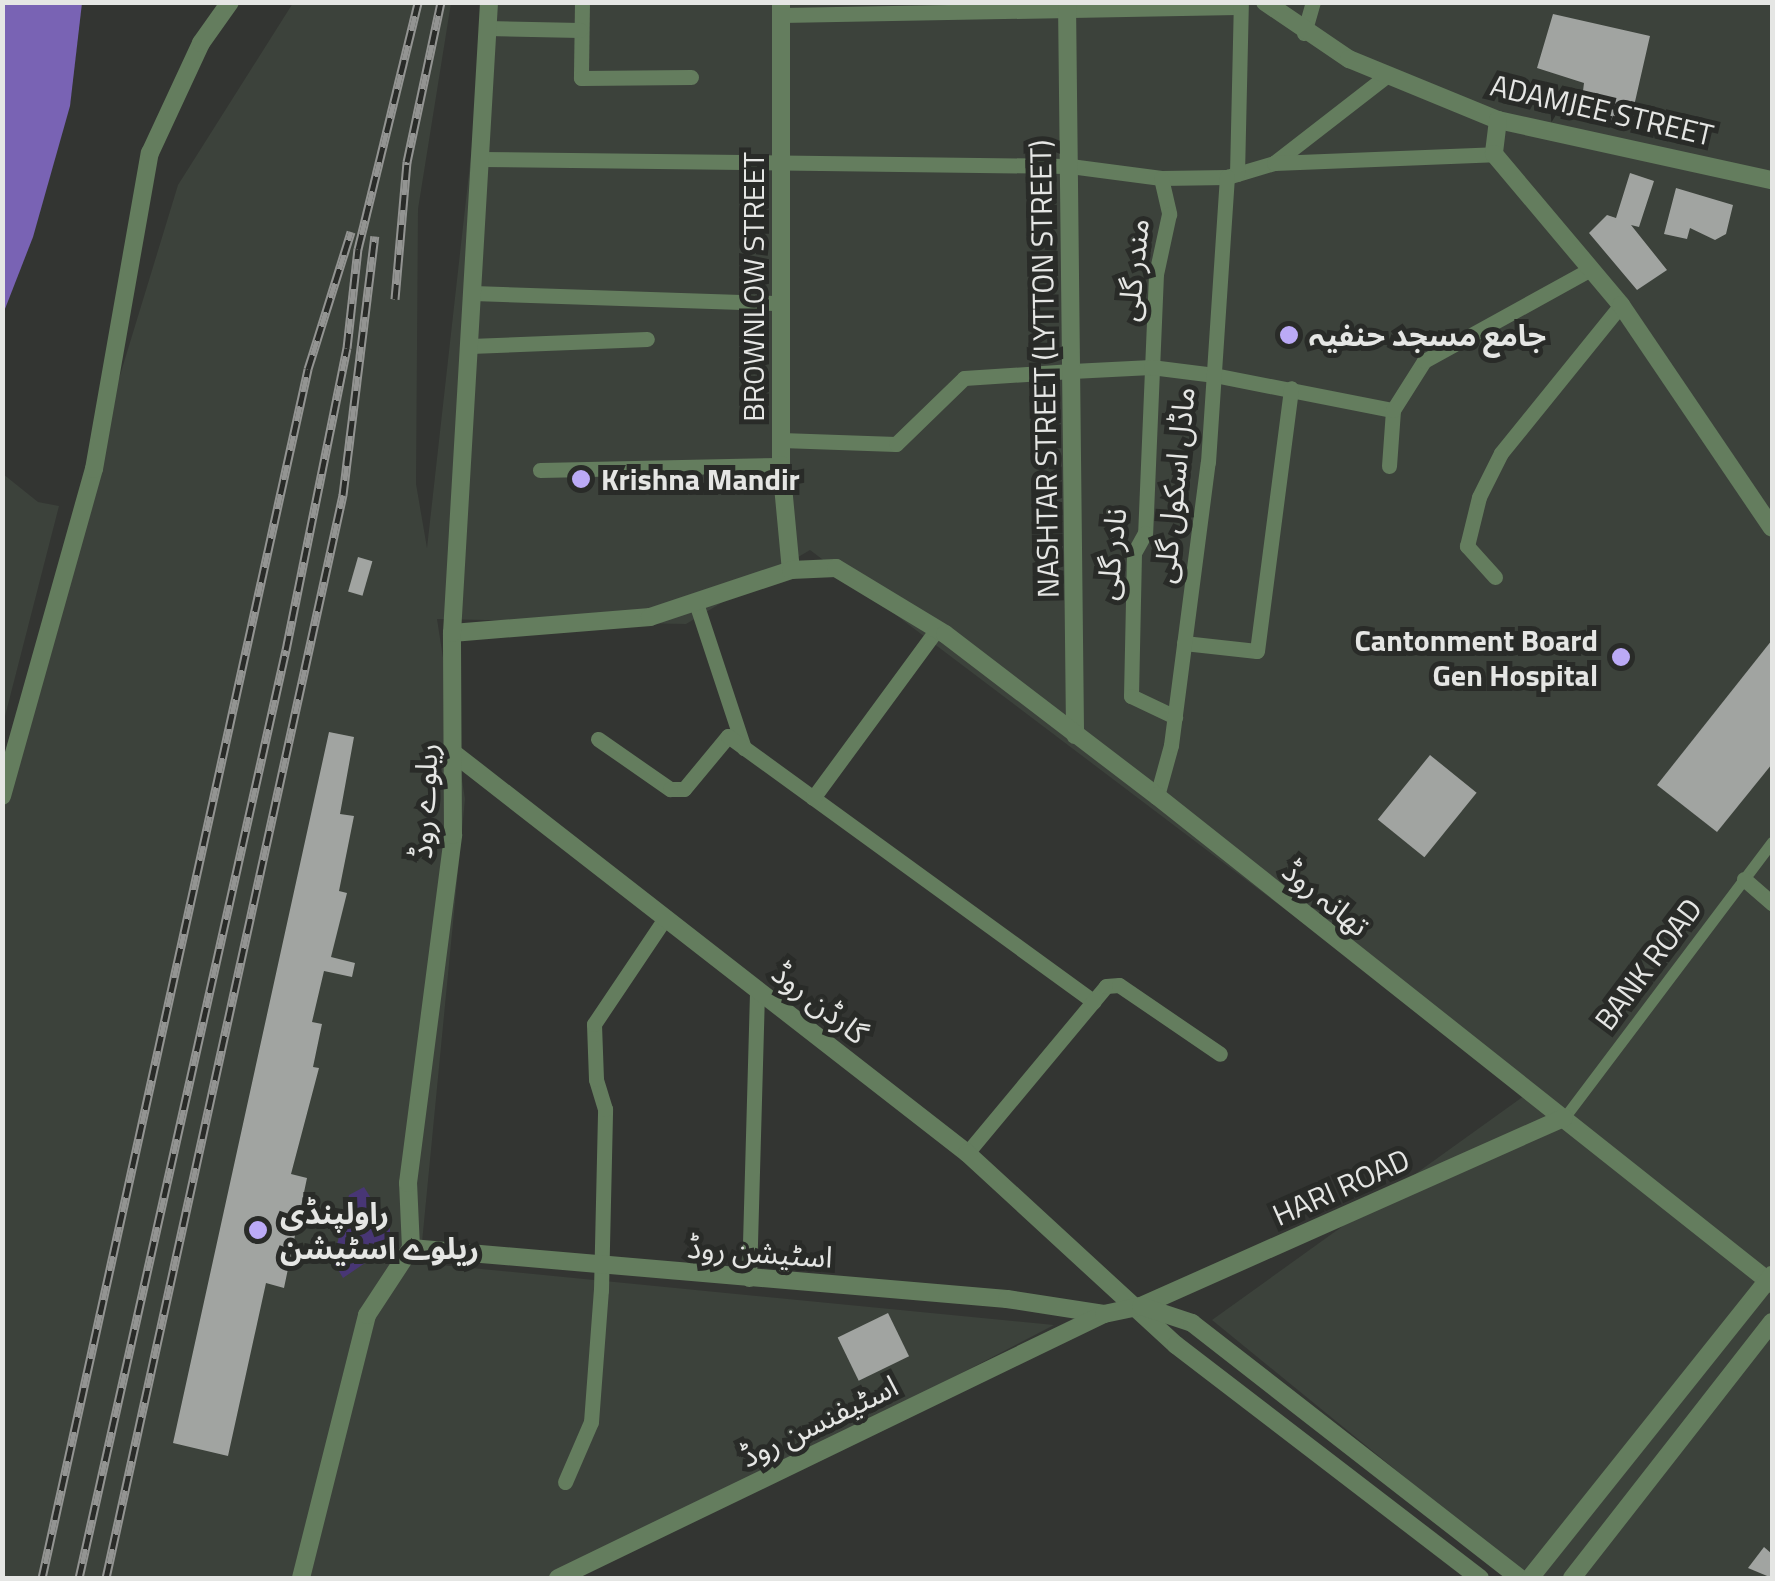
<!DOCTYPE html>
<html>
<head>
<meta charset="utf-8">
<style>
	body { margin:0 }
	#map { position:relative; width:1775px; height:1581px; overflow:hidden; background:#333532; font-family:"Titillium Web","Noto Sans Arabic",sans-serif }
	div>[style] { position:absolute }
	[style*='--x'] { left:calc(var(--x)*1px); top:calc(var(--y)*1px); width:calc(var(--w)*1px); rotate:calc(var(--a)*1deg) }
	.built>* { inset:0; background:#3c423b }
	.green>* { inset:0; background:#483675 }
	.water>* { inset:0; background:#7963b4 }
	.building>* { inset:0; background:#a1a4a1; transform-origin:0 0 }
	.pedestrian>* { height:11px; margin:-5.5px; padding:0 5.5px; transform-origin:5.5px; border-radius:5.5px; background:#647d5e }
	.minor>* { height:15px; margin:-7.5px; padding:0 7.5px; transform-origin:7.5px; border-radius:7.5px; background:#647d5e }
	.tertiary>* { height:18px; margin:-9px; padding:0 9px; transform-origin:9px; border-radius:9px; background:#647d5e }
	.rail>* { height:9px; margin-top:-4.5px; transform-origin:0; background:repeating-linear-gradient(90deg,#292b28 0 15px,#939492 0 30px); box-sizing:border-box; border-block:2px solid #939492 }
	.dots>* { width:28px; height:28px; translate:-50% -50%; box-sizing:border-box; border:5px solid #292b28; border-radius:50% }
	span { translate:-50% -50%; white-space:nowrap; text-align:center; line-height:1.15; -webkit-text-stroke:10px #292b28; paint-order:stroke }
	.street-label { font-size:30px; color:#e5e6e4 }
	.poi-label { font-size:30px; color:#e5e6e4; font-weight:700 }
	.left { translate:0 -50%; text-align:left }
	.right { translate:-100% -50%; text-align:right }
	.frame { position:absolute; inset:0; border:5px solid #e5e6e4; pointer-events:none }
</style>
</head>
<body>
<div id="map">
	<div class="built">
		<div style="clip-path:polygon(293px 3px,451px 3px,418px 209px,416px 484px,427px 548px,488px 3px,1772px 3px,1772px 1578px,1528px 1578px,1212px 1320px,1528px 1093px,810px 550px,686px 624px,437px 619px,465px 799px,420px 1263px,1054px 1325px,568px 1578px,3px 1578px,3px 759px,178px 185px)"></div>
		<div style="clip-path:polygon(3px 474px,38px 502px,59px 506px,3px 724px)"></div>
	</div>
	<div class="green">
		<div style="clip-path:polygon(364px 1187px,390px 1229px,390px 1246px,343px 1278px,333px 1261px,349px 1195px)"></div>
	</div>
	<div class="water">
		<div style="clip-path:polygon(5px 3px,82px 3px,70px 106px,33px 237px,3px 314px)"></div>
	</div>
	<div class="building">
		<div style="clip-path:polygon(1553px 14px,1650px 36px,1629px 128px,1580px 115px,1584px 83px,1537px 68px)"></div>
		<div style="clip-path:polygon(1630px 173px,1654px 181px,1639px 227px,1631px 225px,1667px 270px,1637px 290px,1589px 233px,1607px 215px,1616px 218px)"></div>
		<div style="clip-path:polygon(1676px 188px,1733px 205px,1726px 234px,1715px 240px,1690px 228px,1687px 239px,1664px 234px)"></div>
		<div style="left:358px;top:557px;width:15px;height:36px;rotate:16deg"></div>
		<div style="clip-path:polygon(1772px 640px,1772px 764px,1717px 832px,1657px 785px)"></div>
		<div style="clip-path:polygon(329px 732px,354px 737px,340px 814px,354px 816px,339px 891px,347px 893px,331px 957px,355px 963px,352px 977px,324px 971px,312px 1022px,322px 1024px,313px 1067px,319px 1068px,291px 1174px,307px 1178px,284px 1288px,266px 1283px,228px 1456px,173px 1443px)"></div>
		<div style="left:1430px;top:755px;width:60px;height:83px;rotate:39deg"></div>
		<div style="left:888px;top:1313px;width:48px;height:56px;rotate:64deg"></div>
		<div style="clip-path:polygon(1764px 1547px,1772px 1554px,1772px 1578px,1748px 1568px)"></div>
	</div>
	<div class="pedestrian">
		<div style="--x:1564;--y:1118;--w:346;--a:-53"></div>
	</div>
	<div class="minor">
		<div style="--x:582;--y:2;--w:76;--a:90.8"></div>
		<div style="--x:581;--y:78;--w:110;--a:-0.5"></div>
		<div style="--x:781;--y:15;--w:456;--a:-1"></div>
		<div style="--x:487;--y:28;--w:93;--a:1.2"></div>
		<div style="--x:1304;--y:33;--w:32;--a:-74"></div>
		<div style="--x:480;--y:159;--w:590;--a:0.68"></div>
		<div style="--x:1070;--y:166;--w:92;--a:7.5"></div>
		<div style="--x:1161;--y:178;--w:66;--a:-0.9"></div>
		<div style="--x:1227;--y:177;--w:49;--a:-16.6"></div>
		<div style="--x:1274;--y:163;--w:142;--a:-37.8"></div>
		<div style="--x:1274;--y:163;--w:220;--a:-2.3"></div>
		<div style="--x:1237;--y:174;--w:172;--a:-88.7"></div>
		<div style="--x:1161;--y:178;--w:37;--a:77"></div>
		<div style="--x:1169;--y:214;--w:61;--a:102.2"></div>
		<div style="--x:1156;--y:274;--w:259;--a:92.4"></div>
		<div style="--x:1145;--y:533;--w:23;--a:119"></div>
		<div style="--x:1134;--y:553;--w:143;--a:91.2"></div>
		<div style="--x:1131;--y:696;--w:49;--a:25.5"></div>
		<div style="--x:473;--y:293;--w:307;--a:1.9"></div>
		<div style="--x:470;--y:346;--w:177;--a:-2.3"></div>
		<div style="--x:781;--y:440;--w:115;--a:2"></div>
		<div style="--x:896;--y:444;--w:95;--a:-44.1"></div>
		<div style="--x:964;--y:378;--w:108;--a:-3.7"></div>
		<div style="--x:1072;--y:371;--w:79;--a:-2.9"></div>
		<div style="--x:1151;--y:367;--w:64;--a:7.2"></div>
		<div style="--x:1214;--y:375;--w:182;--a:11.1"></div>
		<div style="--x:1389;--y:466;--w:56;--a:-85.9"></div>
		<div style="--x:1393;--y:410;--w:58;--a:-57.7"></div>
		<div style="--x:1424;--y:361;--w:191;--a:-28.9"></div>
		<div style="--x:540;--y:470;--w:241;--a:-1.2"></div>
		<div style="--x:1495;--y:577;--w:42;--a:-132.1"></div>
		<div style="--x:1467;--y:546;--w:50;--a:-76.2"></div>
		<div style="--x:1479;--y:497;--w:49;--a:-63.4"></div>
		<div style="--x:1501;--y:453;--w:191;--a:-51"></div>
		<div style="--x:696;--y:603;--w:153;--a:71.7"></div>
		<div style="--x:1184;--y:643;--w:73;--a:6.3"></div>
		<div style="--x:1257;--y:651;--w:265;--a:-82.6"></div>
		<div style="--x:598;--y:739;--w:88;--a:34.8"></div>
		<div style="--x:670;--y:789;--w:14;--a:0"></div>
		<div style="--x:684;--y:789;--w:69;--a:-50.3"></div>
		<div style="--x:728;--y:736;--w:452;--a:36"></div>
		<div style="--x:1157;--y:796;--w:53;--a:-74.6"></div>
		<div style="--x:1171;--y:745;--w:285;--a:-82.6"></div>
		<div style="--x:1208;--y:462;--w:286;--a:-86.2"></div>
		<div style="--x:813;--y:798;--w:210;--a:-53.7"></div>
		<div style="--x:1744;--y:879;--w:37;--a:41"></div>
		<div style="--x:967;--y:1153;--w:217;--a:-50.2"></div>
		<div style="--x:1106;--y:986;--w:13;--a:-4"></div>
		<div style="--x:1119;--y:985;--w:122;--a:34.3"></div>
		<div style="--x:749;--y:1279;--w:290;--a:-88.4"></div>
		<div style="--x:565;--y:1482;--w:65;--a:-66.6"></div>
		<div style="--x:591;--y:1422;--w:132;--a:-85.7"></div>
		<div style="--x:601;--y:1290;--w:181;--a:-88.7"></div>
		<div style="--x:605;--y:1109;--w:31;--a:-107"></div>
		<div style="--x:596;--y:1079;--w:55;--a:-92.1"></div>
		<div style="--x:594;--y:1024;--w:129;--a:-56.1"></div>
	</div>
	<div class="tertiary">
		<div style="--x:781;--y:2;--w:463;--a:90"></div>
		<div style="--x:781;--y:465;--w:105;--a:84.6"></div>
		<div style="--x:1067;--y:2;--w:733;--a:89.37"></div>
		<div style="--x:1265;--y:2;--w:102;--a:34.2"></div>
		<div style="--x:1349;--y:59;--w:161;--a:22.3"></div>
		<div style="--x:1498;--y:120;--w:280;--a:12.4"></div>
		<div style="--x:1498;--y:120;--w:34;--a:97"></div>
		<div style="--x:1494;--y:154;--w:197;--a:49.9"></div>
		<div style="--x:1621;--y:305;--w:269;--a:55.9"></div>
		<div style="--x:452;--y:633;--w:199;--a:-4.6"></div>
		<div style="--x:650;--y:617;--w:149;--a:-18.4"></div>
		<div style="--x:791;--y:570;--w:45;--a:-2.5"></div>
		<div style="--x:836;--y:568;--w:127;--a:31.2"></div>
		<div style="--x:945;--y:634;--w:267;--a:37.4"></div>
		<div style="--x:1157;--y:796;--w:785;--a:38.43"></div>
		<div style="--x:456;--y:755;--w:648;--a:37.91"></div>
		<div style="--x:967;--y:1153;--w:284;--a:42.6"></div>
		<div style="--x:1176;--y:1345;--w:383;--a:37.5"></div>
		<div style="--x:2;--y:796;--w:340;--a:-74.3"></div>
		<div style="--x:94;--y:469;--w:321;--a:-80"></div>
		<div style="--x:150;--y:153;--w:121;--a:-65.1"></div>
		<div style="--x:201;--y:43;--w:50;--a:-54.7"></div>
		<div style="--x:411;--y:1248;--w:598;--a:4.89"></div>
		<div style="--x:1007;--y:1299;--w:98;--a:8.8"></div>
		<div style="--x:1141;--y:1306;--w:463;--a:-24"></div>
		<div style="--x:301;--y:1578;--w:271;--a:-75.9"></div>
		<div style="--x:367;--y:1315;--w:80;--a:-56.7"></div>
		<div style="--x:411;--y:1248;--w:65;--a:-92.6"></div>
		<div style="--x:408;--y:1183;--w:351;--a:-82.6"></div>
		<div style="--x:453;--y:835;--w:202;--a:-90.3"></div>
		<div style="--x:452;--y:633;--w:632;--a:-86.64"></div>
		<div style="--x:558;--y:1578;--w:606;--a:-25.8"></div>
		<div style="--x:1104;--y:1314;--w:38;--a:-12"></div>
		<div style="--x:1141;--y:1306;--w:54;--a:18.4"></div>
		<div style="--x:1192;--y:1323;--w:415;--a:37.9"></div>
		<div style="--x:1530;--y:1578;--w:388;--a:-51.4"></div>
		<div style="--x:1572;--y:1578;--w:325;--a:-52"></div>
	</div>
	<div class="rail">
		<div style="--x:395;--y:299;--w:138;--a:-85"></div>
		<div style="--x:407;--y:162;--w:164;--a:-78"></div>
		<div style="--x:42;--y:1578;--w:1238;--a:-77.59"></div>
		<div style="--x:308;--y:369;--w:144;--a:-72.6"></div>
		<div style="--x:79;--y:1578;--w:951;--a:-77.43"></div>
		<div style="--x:286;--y:650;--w:308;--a:-78.6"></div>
		<div style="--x:347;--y:348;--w:100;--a:-83.7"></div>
		<div style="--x:358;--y:249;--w:254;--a:-76.3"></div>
		<div style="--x:106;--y:1578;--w:1109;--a:-77.66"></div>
		<div style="--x:343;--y:495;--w:261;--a:-83"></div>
	</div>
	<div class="dots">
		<div style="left:1289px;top:335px;background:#bbaaf6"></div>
		<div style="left:581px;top:479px;background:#bbaaf6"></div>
		<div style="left:1621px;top:657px;background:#bbaaf6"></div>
		<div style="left:258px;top:1230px;background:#bbaaf6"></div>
	</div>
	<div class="street-label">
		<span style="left:1602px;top:110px;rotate:13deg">ADAMJEE STREET</span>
		<span style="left:1133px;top:270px;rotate:-84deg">مندر گلی</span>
		<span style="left:753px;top:287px;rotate:-90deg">BROWNLOW STREET</span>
		<span style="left:1044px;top:369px;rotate:-91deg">NASHTAR STREET (LYTTON STREET)</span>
		<span style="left:1174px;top:485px;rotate:-84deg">ماڈل اسکول گلی</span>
		<span style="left:1111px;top:554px;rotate:-84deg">نادر گلی</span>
		<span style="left:424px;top:801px;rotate:-87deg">ریلوے روڈ</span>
		<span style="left:1326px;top:898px;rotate:39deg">تھانہ روڈ</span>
		<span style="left:1648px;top:964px;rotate:-53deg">BANK ROAD</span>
		<span style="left:820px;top:1003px;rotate:38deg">گارڈن روڈ</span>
		<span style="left:1341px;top:1187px;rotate:-24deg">HARI ROAD</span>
		<span style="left:760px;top:1252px;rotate:4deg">اسٹیشن روڈ</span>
		<span style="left:819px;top:1421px;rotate:-26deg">اسٹیفنسن روڈ</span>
	</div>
	<div class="poi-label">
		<span class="left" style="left:1309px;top:335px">جامع مسجد حنفیہ</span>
		<span class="left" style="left:601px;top:479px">Krishna Mandir</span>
		<span class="right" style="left:1598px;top:657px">Cantonment Board<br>Gen Hospital</span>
		<span class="left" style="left:280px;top:1230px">راولپنڈی<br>ریلوے اسٹیشن</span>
	</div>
	<div class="frame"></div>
</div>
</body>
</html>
